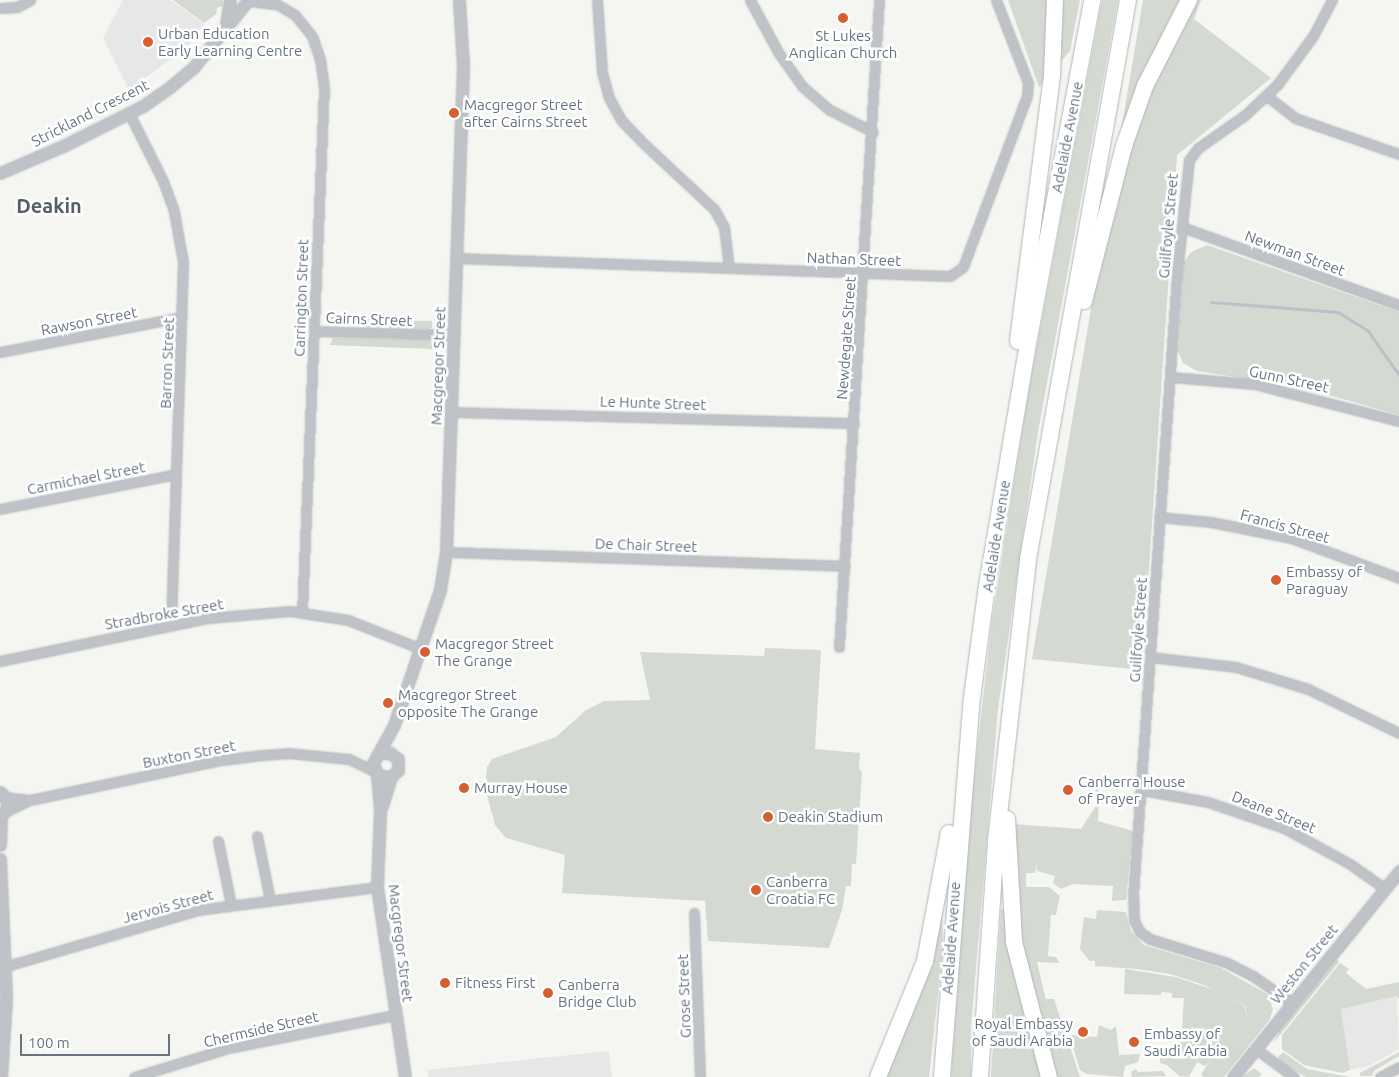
<!DOCTYPE html>
<html>
<head>
<meta charset="utf-8">
<style>
	body { margin:0 }
	#map { position:relative; width:1399px; height:1077px; overflow:hidden; background:#f5f5f2; font-family:Ubuntu,sans-serif }
	div>[style] { position:absolute }
	[style*='--x'] { left:calc(var(--x)*1px); top:calc(var(--y)*1px); width:calc(var(--w)*1px); rotate:calc(var(--a)*1deg) }
	.built>* { inset:0; background:#e6e7e6 }
	.green>* { inset:0; background:#d4dad2 }
	.stream>* { height:3px; margin:-1.5px; padding:0 1.5px; transform-origin:1.5px; border-radius:1.5px; background:#b9c2c8 }
	.roads { filter:drop-shadow(0 0 1px #b2b5b8) drop-shadow(0 0 1px #b2b5b8) }
	.minor>* { height:9px; margin:-4.5px; padding:0 4.5px; transform-origin:4.5px; border-radius:4.5px; background:#bfc2c6 }
	.tertiary>* { height:11px; margin:-5.5px; padding:0 5.5px; transform-origin:5.5px; border-radius:5.5px; background:#bfc2c6 }
	.motorway>* { height:16px; margin:-8px; padding:0 8px; transform-origin:8px; border-radius:8px; background:#fff }
	.dots>* { width:14px; height:14px; translate:-50% -50%; box-sizing:border-box; border:2px solid #fff; border-radius:50% }
	span { translate:-50% -50%; white-space:nowrap; text-align:center; line-height:1.15; -webkit-text-stroke:5px #fff; paint-order:stroke }
	.poi-label { font-size:15px; color:#667481 }
	.left { translate:0 -50%; text-align:left }
	.right { translate:-100% -50%; text-align:right }
	.street-label { font-size:15px; color:#667481 }
	.district-label { font-size:20px; color:#545e67; font-weight:700 }
	.scale { position:absolute; left:20px; top:1034px; width:150px; height:22px; box-sizing:border-box; border:2px solid #667481; border-top:0; padding-left:6px; font-size:15px; line-height:18px; white-space:nowrap; color:#667481; -webkit-text-stroke:4px #fff; paint-order:stroke }
</style>
</head>
<body>
<div id="map">
	<div class="built">
		<div style="clip-path:polygon(123px 0,171px 0,204px 24px,188px 46px,129px 90px,103px 38px)"></div>
		<div style="clip-path:polygon(1397px 996px,1399px 1049px,1369px 1066px,1350px 1070px,1341px 1009px)"></div>
		<div style="clip-path:polygon(609px 1051px,612px 1077px,428px 1077px,427px 1070px)"></div>
	</div>
	<div class="green">
		<div style="clip-path:polygon(173px 0,223px 0,223px 6px,217px 8px,216px 14px,204px 23px)"></div>
		<div style="clip-path:polygon(1008px 0,1080px 0,1070px 51px,1039px 87px)"></div>
		<div style="clip-path:polygon(1102px 0,1118px 0,1038px 432px,998px 709px,971px 1027px,971px 1077px,951px 1077px,972px 794px,992px 621px,1029px 388px)"></div>
		<div style="clip-path:polygon(1143px 0,1201px 0,1194px 19px,1271px 78px,1177px 155px,1142px 670px,1032px 659px)"></div>
		<div style="clip-path:polygon(1207px 245px,1399px 312px,1399px 415px,1301px 387px,1197px 371px,1183px 363px,1178px 351px,1184px 262px,1191px 252px)"></div>
		<div style="clip-path:polygon(331px 317px,398px 320px,432px 321px,432px 328px,426px 329px,342px 326px,331px 324px)"></div>
		<div style="clip-path:polygon(333px 338px,428px 340px,432px 342px,432px 349px,330px 345px)"></div>
		<div style="clip-path:polygon(765px 648px,821px 650px,815px 749px,860px 753px,859px 770px,862px 771px,856px 864px,852px 864px,851px 886px,846px 886px,842px 910px,829px 948px,708px 941px,705px 901px,562px 893px,565px 855px,506px 838px,495px 825px,485px 787px,487px 767px,492px 759px,556px 737px,586px 710px,604px 701px,650px 700px,640px 652px,764px 656px)"></div>
		<div style="clip-path:polygon(1096px 786px,1099px 786px,1098px 821px,1133px 831px,1126px 900px,1112px 901px,1113px 886px,1073px 884px,1061px 889px,1053px 883px,1055px 876px,1037px 871px,1037px 864px,1035px 873px,1026px 873px,1026px 887px,1049px 887px,1060px 896px,1056px 915px,1051px 915px,1048px 956px,1056px 957px,1059px 963px,1037px 962px,1048px 1009px,1046px 999px,1054px 999px,1080px 1077px,1055px 1077px,1024px 954px,1016px 902px,1020px 897px,1014px 880px,1011px 824px,1081px 829px,1095px 807px)"></div>
		<div style="clip-path:polygon(942px 902px,943px 949px,929px 1077px,884px 1077px)"></div>
		<div style="clip-path:polygon(1001px 909px,1006px 910px,1043px 1077px,991px 1077px)"></div>
		<div style="clip-path:polygon(1097px 910px,1126px 912px,1131px 931px,1144px 945px,1221px 968px,1267px 994px,1273px 1009px,1270px 1019px,1224px 1077px,1204px 1077px,1201px 1074px,1210px 1061px,1205px 1066px,1197px 1062px,1189px 1077px,1179px 1076px,1167px 1065px,1160px 1063px,1160px 1058px,1180px 1058px,1184px 998px,1172px 998px,1172px 993px,1162px 992px,1161px 995px,1124px 994px,1125px 969px,1175px 977px,1212px 989px,1244px 1005px,1247px 1018px,1228px 1040px,1247px 1018px,1245px 1005px,1204px 985px,1170px 974px,1137px 969px,1095px 966px,1095px 961px,1090px 961px,1080px 949px,1084px 917px,1096px 919px)"></div>
		<div style="clip-path:polygon(1337px 960px,1339px 962px,1274px 1042px,1280px 1029px)"></div>
		<div style="clip-path:polygon(1340px 963px,1349px 969px,1346px 973px,1366px 989px,1399px 982px,1399px 999px,1397px 996px,1341px 1009px,1350px 1070px,1342px 1073px,1304px 1065px,1282px 1049px,1282px 1035px)"></div>
		<div style="clip-path:polygon(1099px 1025px,1111px 1030px,1116px 1026px,1119px 1055px,1140px 1054px,1138px 1062px,1125px 1066px,1123px 1077px,1087px 1074px,1080px 1070px,1070px 1037px,1072px 1035px,1097px 1037px)"></div>
		<div style="clip-path:polygon(1283px 1052px,1307px 1069px,1350px 1077px,1306px 1077px,1282px 1063px,1278px 1057px)"></div>
		<div style="clip-path:polygon(1399px 1052px,1399px 1056px,1374px 1071px,1372px 1076px,1360px 1076px,1360px 1073px)"></div>
		<div style="clip-path:polygon(1254px 1068px,1262px 1074px,1259px 1077px,1242px 1077px)"></div>
		<div style="clip-path:polygon(1136px 1069px,1138px 1072px,1163px 1071px,1166px 1076px,1132px 1077px,1131px 1072px)"></div>
	</div>
	<div class="stream">
		<div style="--x:1211;--y:302;--w:127;--a:4.5"></div>
		<div style="--x:1338;--y:312;--w:36;--a:32"></div>
		<div style="--x:1368;--y:331;--w:54;--a:54.8"></div>
	</div>
	<div class="roads">
		<div class="minor">
			<div style="--x:270;--y:0;--w:29;--a:31"></div>
			<div style="--x:295;--y:15;--w:27;--a:51"></div>
			<div style="--x:312;--y:36;--w:24;--a:71"></div>
			<div style="--x:320;--y:59;--w:29;--a:82"></div>
			<div style="--x:324;--y:88;--w:524;--a:92.4"></div>
			<div style="--x:597;--y:0;--w:72;--a:86"></div>
			<div style="--x:602;--y:72;--w:27;--a:75"></div>
			<div style="--x:609;--y:98;--w:25;--a:61"></div>
			<div style="--x:621;--y:120;--w:29;--a:46"></div>
			<div style="--x:641;--y:141;--w:100;--a:43"></div>
			<div style="--x:714;--y:209;--w:21;--a:61"></div>
			<div style="--x:724;--y:227;--w:41;--a:83"></div>
			<div style="--x:750;--y:0;--w:59;--a:61.7"></div>
			<div style="--x:778;--y:52;--w:42;--a:54.8"></div>
			<div style="--x:802;--y:86;--w:37;--a:41"></div>
			<div style="--x:830;--y:110;--w:48;--a:27.1"></div>
			<div style="--x:250;--y:1;--w:26;--a:7"></div>
			<div style="--x:0;--y:8;--w:17;--a:-3"></div>
			<div style="--x:17;--y:7;--w:15;--a:-28"></div>
			<div style="--x:1267;--y:96;--w:36;--a:38"></div>
			<div style="--x:1295;--y:118;--w:110;--a:19.1"></div>
			<div style="--x:129;--y:113;--w:76;--a:63.4"></div>
			<div style="--x:163;--y:181;--w:33;--a:70"></div>
			<div style="--x:174;--y:212;--w:51;--a:79.8"></div>
			<div style="--x:183;--y:262;--w:363;--a:91.9"></div>
			<div style="--x:1182;--y:227;--w:231;--a:19.8"></div>
			<div style="--x:456;--y:258;--w:494;--a:2.1"></div>
			<div style="--x:950;--y:276;--w:16;--a:-35"></div>
			<div style="--x:963;--y:267;--w:183;--a:-69.5"></div>
			<div style="--x:1027;--y:96;--w:13;--a:-86"></div>
			<div style="--x:1028;--y:83;--w:89;--a:-111.1"></div>
			<div style="--x:314;--y:331;--w:140;--a:1.6"></div>
			<div style="--x:0;--y:352;--w:185;--a:-10.9"></div>
			<div style="--x:1171;--y:377;--w:83;--a:4.8"></div>
			<div style="--x:1254;--y:384;--w:150;--a:14.3"></div>
			<div style="--x:452;--y:412;--w:402;--a:1.6"></div>
			<div style="--x:0;--y:509;--w:179;--a:-11.2"></div>
			<div style="--x:1159;--y:517;--w:52;--a:5.5"></div>
			<div style="--x:1211;--y:522;--w:82;--a:11.3"></div>
			<div style="--x:1291;--y:538;--w:115;--a:20.3"></div>
			<div style="--x:446;--y:552;--w:399;--a:2"></div>
			<div style="--x:839;--y:647;--w:648;--a:-86.46"></div>
			<div style="--x:1150;--y:657;--w:87;--a:6.6"></div>
			<div style="--x:1236;--y:667;--w:75;--a:17"></div>
			<div style="--x:1308;--y:689;--w:101;--a:25.8"></div>
			<div style="--x:0;--y:661;--w:212;--a:-11.7"></div>
			<div style="--x:208;--y:618;--w:82;--a:-4.9"></div>
			<div style="--x:290;--y:611;--w:59;--a:8.8"></div>
			<div style="--x:348;--y:620;--w:76;--a:21.5"></div>
			<div style="--x:1142;--y:790;--w:67;--a:10.3"></div>
			<div style="--x:1208;--y:802;--w:80;--a:18.9"></div>
			<div style="--x:1284;--y:828;--w:75;--a:28.6"></div>
			<div style="--x:1350;--y:864;--w:42;--a:35.2"></div>
			<div style="--x:5;--y:797;--w:24;--a:7"></div>
			<div style="--x:7;--y:811;--w:25;--a:-26"></div>
			<div style="--x:30;--y:800;--w:196;--a:-11.8"></div>
			<div style="--x:222;--y:760;--w:40;--a:-7.1"></div>
			<div style="--x:262;--y:755;--w:26;--a:-4"></div>
			<div style="--x:288;--y:753;--w:61;--a:5.6"></div>
			<div style="--x:349;--y:759;--w:28;--a:26"></div>
			<div style="--x:257;--y:836;--w:65;--a:78.5"></div>
			<div style="--x:218;--y:841;--w:65;--a:78.5"></div>
			<div style="--x:694;--y:913;--w:164;--a:87.9"></div>
			<div style="--x:0;--y:968;--w:206;--a:-16.3"></div>
			<div style="--x:198;--y:910;--w:180;--a:-7.3"></div>
			<div style="--x:1292;--y:1003;--w:47;--a:-145.3"></div>
			<div style="--x:1253;--y:976;--w:28;--a:-153"></div>
			<div style="--x:1228;--y:963;--w:82;--a:-162.9"></div>
			<div style="--x:1150;--y:939;--w:12;--a:-145"></div>
			<div style="--x:1140;--y:932;--w:13;--a:-117"></div>
			<div style="--x:1134;--y:920;--w:24;--a:-92"></div>
			<div style="--x:1133;--y:896;--w:624;--a:-85.95"></div>
			<div style="--x:1177;--y:274;--w:115;--a:-84"></div>
			<div style="--x:1189;--y:160;--w:15;--a:-53"></div>
			<div style="--x:1198;--y:148;--w:57;--a:-35.1"></div>
			<div style="--x:1245;--y:115;--w:44;--a:-43.2"></div>
			<div style="--x:1277;--y:85;--w:61;--a:-53.7"></div>
			<div style="--x:1313;--y:36;--w:41;--a:-62.2"></div>
			<div style="--x:1256;--y:1049;--w:47;--a:36.4"></div>
			<div style="--x:134;--y:1077;--w:98;--a:-17.1"></div>
			<div style="--x:228;--y:1048;--w:170;--a:-11.2"></div>
			<div style="--x:1380;--y:1077;--w:21;--a:-28"></div>
		</div>
		<div class="tertiary">
			<div style="--x:226;--y:25;--w:25;--a:-81"></div>
			<div style="--x:0;--y:173;--w:69;--a:-23.2"></div>
			<div style="--x:63;--y:146;--w:89;--a:-26.6"></div>
			<div style="--x:143;--y:106;--w:33;--a:-35"></div>
			<div style="--x:170;--y:87;--w:30;--a:-40"></div>
			<div style="--x:193;--y:68;--w:82;--a:-50.9"></div>
			<div style="--x:380;--y:753;--w:10;--a:0"></div>
			<div style="--x:390;--y:753;--w:10;--a:37"></div>
			<div style="--x:398;--y:759;--w:11;--a:90"></div>
			<div style="--x:398;--y:770;--w:10;--a:135"></div>
			<div style="--x:391;--y:777;--w:14;--a:-172"></div>
			<div style="--x:377;--y:775;--w:13;--a:-108"></div>
			<div style="--x:373;--y:763;--w:43;--a:-61.1"></div>
			<div style="--x:394;--y:725;--w:143;--a:-71.2"></div>
			<div style="--x:440;--y:590;--w:38;--a:-81"></div>
			<div style="--x:446;--y:552;--w:486;--a:-88"></div>
			<div style="--x:463;--y:66;--w:66;--a:-93.5"></div>
			<div style="--x:377;--y:775;--w:37;--a:85"></div>
			<div style="--x:380;--y:812;--w:75;--a:92.3"></div>
			<div style="--x:377;--y:887;--w:192;--a:81.6"></div>
			<div style="--x:0;--y:792;--w:7;--a:45"></div>
			<div style="--x:5;--y:797;--w:10;--a:73"></div>
			<div style="--x:8;--y:807;--w:14;--a:126"></div>
			<div style="--x:382;--y:806;--w:30;--a:-73"></div>
			<div style="--x:0;--y:845;--w:27;--a:-88"></div>
			<div style="--x:0;--y:859;--w:139;--a:87.5"></div>
			<div style="--x:6;--y:998;--w:79;--a:93.6"></div>
			<div style="--x:1233;--y:1077;--w:265;--a:-51.1"></div>
		</div>
		<div class="motorway">
			<div style="--x:1084;--y:301;--w:160;--a:-75.5"></div>
			<div style="--x:1124;--y:146;--w:64;--a:-70.7"></div>
			<div style="--x:1145;--y:86;--w:97;--a:-62.9"></div>
			<div style="--x:1018;--y:341;--w:269;--a:-82.7"></div>
			<div style="--x:1052;--y:74;--w:74;--a:-87.7"></div>
			<div style="--x:1007;--y:819;--w:123;--a:86.7"></div>
			<div style="--x:1014;--y:942;--w:139;--a:75.5"></div>
			<div style="--x:878;--y:1077;--w:125;--a:-67.9"></div>
			<div style="--x:925;--y:961;--w:130;--a:-79.4"></div>
			<div style="--x:942;--y:1077;--w:380;--a:-85.5"></div>
			<div style="--x:972;--y:698;--w:113;--a:-82.4"></div>
			<div style="--x:987;--y:586;--w:240;--a:-80.4"></div>
			<div style="--x:1027;--y:349;--w:355;--a:-79.4"></div>
			<div style="--x:980;--y:1077;--w:237;--a:-86.1"></div>
			<div style="--x:996;--y:841;--w:284;--a:-83.5"></div>
			<div style="--x:1028;--y:559;--w:568;--a:-79.86"></div>
		</div>
	</div>
	<div class="dots">
		<div style="left:843px;top:18px;background:#d75e30"></div>
		<div style="left:148px;top:42px;background:#d75e30"></div>
		<div style="left:454px;top:113px;background:#d75e30"></div>
		<div style="left:1276px;top:580px;background:#d75e30"></div>
		<div style="left:425px;top:652px;background:#d75e30"></div>
		<div style="left:388px;top:703px;background:#d75e30"></div>
		<div style="left:464px;top:788px;background:#d75e30"></div>
		<div style="left:1068px;top:790px;background:#d75e30"></div>
		<div style="left:768px;top:817px;background:#d75e30"></div>
		<div style="left:756px;top:890px;background:#d75e30"></div>
		<div style="left:445px;top:983px;background:#d75e30"></div>
		<div style="left:548px;top:993px;background:#d75e30"></div>
		<div style="left:1083px;top:1032px;background:#d75e30"></div>
		<div style="left:1134px;top:1042px;background:#d75e30"></div>
	</div>
	<div class="poi-label">
		<span class="left" style="left:158px;top:42px">Urban Education<br>Early Learning Centre</span>
		<span style="left:843px;top:44px">St Lukes<br>Anglican Church</span>
		<span class="left" style="left:464px;top:113px">Macgregor Street<br>after Cairns Street</span>
		<span class="left" style="left:1286px;top:580px">Embassy of<br>Paraguay</span>
		<span class="left" style="left:435px;top:652px">Macgregor Street<br>The Grange</span>
		<span class="left" style="left:398px;top:703px">Macgregor Street<br>opposite The Grange</span>
		<span class="left" style="left:1078px;top:790px">Canberra House<br>of Prayer</span>
		<span class="left" style="left:474px;top:788px">Murray House</span>
		<span class="left" style="left:778px;top:817px">Deakin Stadium</span>
		<span class="left" style="left:766px;top:890px">Canberra<br>Croatia FC</span>
		<span class="left" style="left:455px;top:983px">Fitness First</span>
		<span class="left" style="left:558px;top:993px">Canberra<br>Bridge Club</span>
		<span class="right" style="left:1073px;top:1032px">Royal Embassy<br>of Saudi Arabia</span>
		<span class="left" style="left:1144px;top:1042px">Embassy of<br>Saudi Arabia</span>
	</div>
	<div class="street-label">
		<span style="left:90px;top:113px;rotate:-27deg">Strickland Crescent</span>
		<span style="left:1067px;top:137px;rotate:-79deg">Adelaide Avenue</span>
		<span style="left:1168px;top:226px;rotate:-85deg">Guilfoyle Street</span>
		<span style="left:1295px;top:253px;rotate:20deg">Newman Street</span>
		<span style="left:854px;top:259px;rotate:2deg">Nathan Street</span>
		<span style="left:301px;top:298px;rotate:-88deg">Carrington Street</span>
		<span style="left:369px;top:319px;rotate:2deg">Cairns Street</span>
		<span style="left:89px;top:321px;rotate:-11deg">Rawson Street</span>
		<span style="left:846px;top:338px;rotate:-86deg">Newdegate Street</span>
		<span style="left:167px;top:363px;rotate:-88deg">Barron Street</span>
		<span style="left:438px;top:366px;rotate:-88deg">Macgregor Street</span>
		<span style="left:1289px;top:379px;rotate:12deg">Gunn Street</span>
		<span style="left:653px;top:403px;rotate:2deg">Le Hunte Street</span>
		<span style="left:86px;top:478px;rotate:-11deg">Carmichael Street</span>
		<span style="left:1285px;top:526px;rotate:15deg">Francis Street</span>
		<span style="left:996px;top:536px;rotate:-81deg">Adelaide Avenue</span>
		<span style="left:646px;top:545px;rotate:2deg">De Chair Street</span>
		<span style="left:164px;top:614px;rotate:-10deg">Stradbroke Street</span>
		<span style="left:1138px;top:630px;rotate:-86deg">Guilfoyle Street</span>
		<span style="left:189px;top:754px;rotate:-11deg">Buxton Street</span>
		<span style="left:1274px;top:812px;rotate:22deg">Deane Street</span>
		<span style="left:168px;top:906px;rotate:-15deg">Jervois Street</span>
		<span style="left:951px;top:938px;rotate:-86deg">Adelaide Avenue</span>
		<span style="left:401px;top:943px;rotate:83deg">Macgregor Street</span>
		<span style="left:1304px;top:964px;rotate:-51deg">Weston Street</span>
		<span style="left:684px;top:996px;rotate:-92deg">Grose Street</span>
		<span style="left:261px;top:1029px;rotate:-13deg">Chermside Street</span>
	</div>
	<div class="district-label">
		<span style="left:49px;top:205px">Deakin</span>
	</div>
	<div class="scale">100 m</div>
</div>
</body>
</html>
